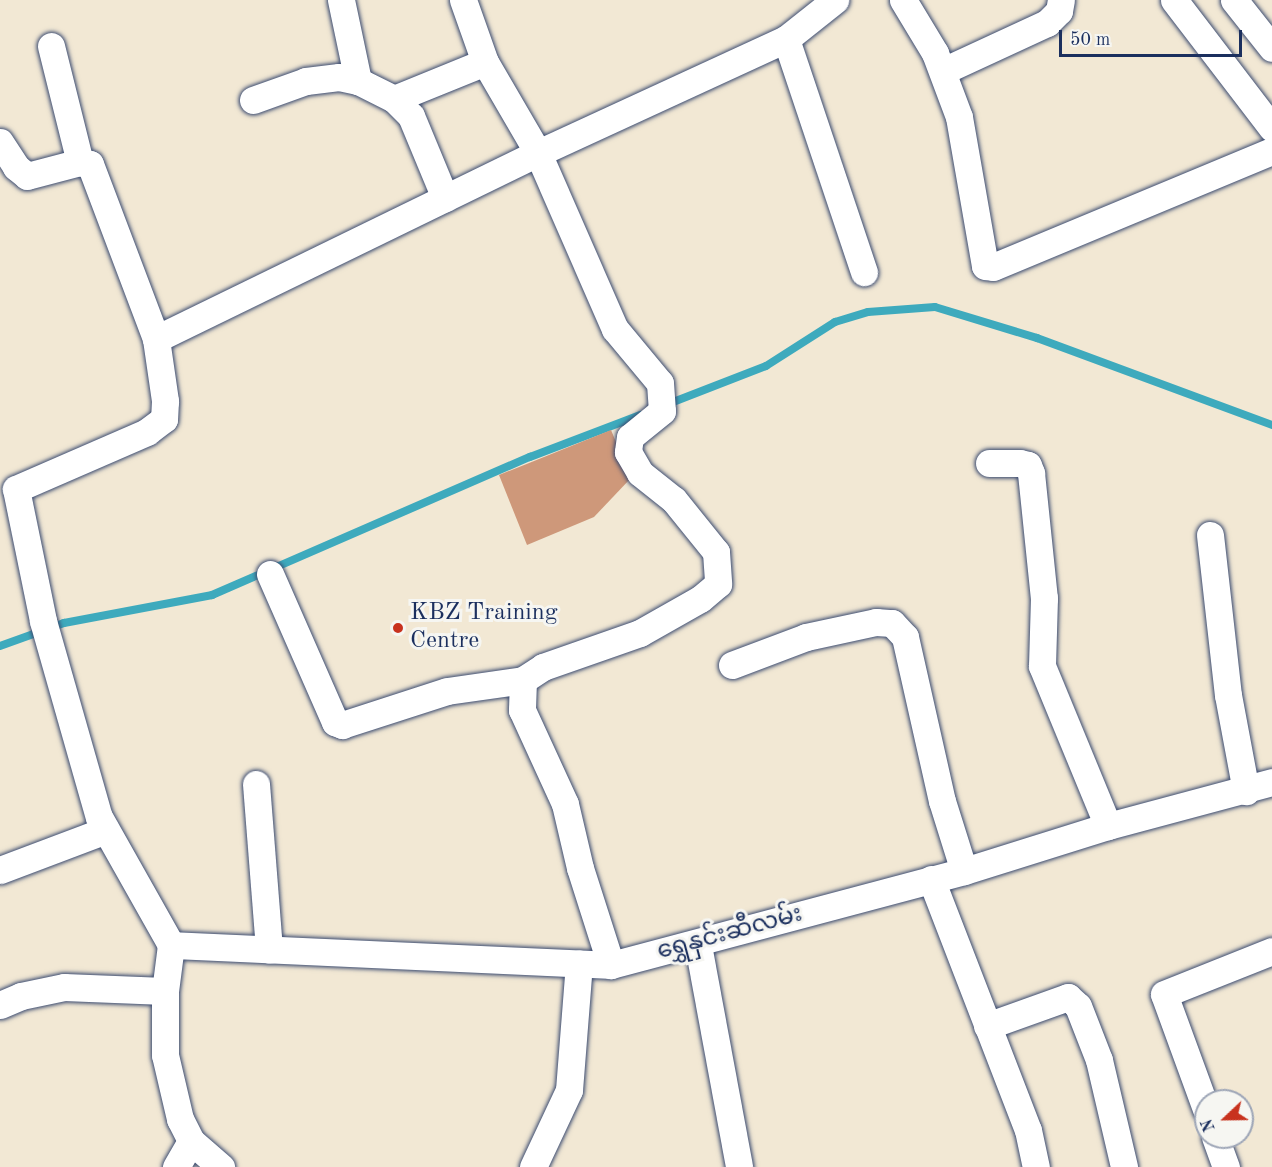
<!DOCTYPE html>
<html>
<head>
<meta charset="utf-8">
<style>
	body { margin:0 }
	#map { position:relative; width:1272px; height:1167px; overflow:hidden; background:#f2e8d4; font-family:"Old Standard TT","Noto Sans Myanmar",serif }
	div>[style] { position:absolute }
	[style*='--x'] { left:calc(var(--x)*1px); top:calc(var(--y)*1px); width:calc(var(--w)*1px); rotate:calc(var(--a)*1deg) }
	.stream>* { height:8px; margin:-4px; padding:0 4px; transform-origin:4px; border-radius:4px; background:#3eaabd }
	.building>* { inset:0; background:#ce987a }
	.roads { filter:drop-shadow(0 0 2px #3b4b70) drop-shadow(0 0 2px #3b4b70) }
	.minor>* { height:27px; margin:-13.5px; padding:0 13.5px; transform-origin:13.5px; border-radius:13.5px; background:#fff }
	.dots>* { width:16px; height:16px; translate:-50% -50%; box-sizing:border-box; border:3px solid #f6f6f2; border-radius:50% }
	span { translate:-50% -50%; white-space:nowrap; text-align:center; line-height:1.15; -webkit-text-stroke:6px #f6f6f2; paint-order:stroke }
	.poi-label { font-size:24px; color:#1b2f5e }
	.left { translate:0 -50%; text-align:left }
	.street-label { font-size:24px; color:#1b2f5e }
	.north { position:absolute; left:1194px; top:1089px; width:60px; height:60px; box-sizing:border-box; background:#f6f6f2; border:2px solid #9ea6b7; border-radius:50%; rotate:248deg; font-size:16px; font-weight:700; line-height:24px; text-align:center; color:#1b2f5e }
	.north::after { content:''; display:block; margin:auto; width:21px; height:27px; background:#c8321e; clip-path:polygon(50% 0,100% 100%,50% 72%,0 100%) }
	.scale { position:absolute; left:1059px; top:30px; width:183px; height:27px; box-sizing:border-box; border:3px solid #1b2f5e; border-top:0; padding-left:8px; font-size:18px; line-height:21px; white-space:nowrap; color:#1b2f5e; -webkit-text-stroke:4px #f6f6f2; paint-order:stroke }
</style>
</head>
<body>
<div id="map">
	<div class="stream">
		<div style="--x:668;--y:404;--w:105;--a:-21.2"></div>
		<div style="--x:766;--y:366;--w:82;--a:-32.5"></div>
		<div style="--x:835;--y:322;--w:34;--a:-17"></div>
		<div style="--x:868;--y:312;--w:67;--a:-4.3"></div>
		<div style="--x:935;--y:307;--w:107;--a:16.9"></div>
		<div style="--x:1037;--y:338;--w:251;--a:20.3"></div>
		<div style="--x:0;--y:646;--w:68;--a:-19.8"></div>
		<div style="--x:64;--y:623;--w:151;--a:-10.7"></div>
		<div style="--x:212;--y:595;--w:347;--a:-23.5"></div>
		<div style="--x:530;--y:457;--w:118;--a:-20.9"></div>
	</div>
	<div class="building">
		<div style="clip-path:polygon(611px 430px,631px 478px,594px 517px,527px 545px,499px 475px)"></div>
	</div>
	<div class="roads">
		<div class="minor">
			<div style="--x:341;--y:0;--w:83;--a:78.1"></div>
			<div style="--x:463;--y:0;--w:66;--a:70.5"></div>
			<div style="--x:485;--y:62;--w:105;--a:59.8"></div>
			<div style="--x:538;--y:153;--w:192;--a:66.4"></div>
			<div style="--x:615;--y:329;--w:70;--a:50.2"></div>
			<div style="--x:660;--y:383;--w:28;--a:86"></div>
			<div style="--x:662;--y:411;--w:41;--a:140.9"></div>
			<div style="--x:630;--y:437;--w:15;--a:98"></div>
			<div style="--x:628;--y:452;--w:24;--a:60"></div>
			<div style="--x:640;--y:473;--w:43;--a:38.5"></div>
			<div style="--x:674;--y:500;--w:67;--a:51.1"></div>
			<div style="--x:716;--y:552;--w:32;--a:86"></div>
			<div style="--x:718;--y:584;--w:23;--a:140"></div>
			<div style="--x:700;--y:599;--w:69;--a:150.5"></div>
			<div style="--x:640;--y:633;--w:103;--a:160.7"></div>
			<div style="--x:543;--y:667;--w:24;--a:147"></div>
			<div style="--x:523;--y:680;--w:30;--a:92"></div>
			<div style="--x:522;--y:710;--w:103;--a:65.4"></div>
			<div style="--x:565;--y:804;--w:66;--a:76.8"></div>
			<div style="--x:580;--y:868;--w:102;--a:72.3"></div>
			<div style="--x:903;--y:0;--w:62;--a:58.9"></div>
			<div style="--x:935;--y:53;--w:68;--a:69.4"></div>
			<div style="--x:959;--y:117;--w:151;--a:80.1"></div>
			<div style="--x:985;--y:266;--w:8;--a:7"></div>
			<div style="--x:993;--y:267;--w:302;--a:-22.6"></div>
			<div style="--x:1174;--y:0;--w:161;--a:52.6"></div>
			<div style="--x:1234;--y:0;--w:61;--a:51.6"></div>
			<div style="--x:786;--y:39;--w:246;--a:71.5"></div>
			<div style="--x:51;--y:46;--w:120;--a:76"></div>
			<div style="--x:943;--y:71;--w:115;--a:-24.8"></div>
			<div style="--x:1047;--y:23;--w:17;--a:-45"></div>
			<div style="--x:1059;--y:11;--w:11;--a:-80"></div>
			<div style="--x:394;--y:99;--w:98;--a:-22.1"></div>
			<div style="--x:253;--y:100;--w:56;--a:-19.7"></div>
			<div style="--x:306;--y:81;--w:33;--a:-7"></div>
			<div style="--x:339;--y:77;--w:19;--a:12"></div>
			<div style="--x:358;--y:81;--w:40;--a:26.6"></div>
			<div style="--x:394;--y:99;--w:24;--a:45"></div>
			<div style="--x:411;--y:116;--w:89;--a:67.5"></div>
			<div style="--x:0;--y:142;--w:30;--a:57"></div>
			<div style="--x:16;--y:167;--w:14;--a:39"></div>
			<div style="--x:27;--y:176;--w:55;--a:-14.8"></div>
			<div style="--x:80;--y:162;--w:10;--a:11"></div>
			<div style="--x:90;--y:164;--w:187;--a:69.3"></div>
			<div style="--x:156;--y:339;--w:63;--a:81.7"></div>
			<div style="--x:165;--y:401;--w:18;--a:93"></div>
			<div style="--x:164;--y:419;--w:21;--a:143"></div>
			<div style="--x:147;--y:432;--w:143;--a:156.5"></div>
			<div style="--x:16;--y:489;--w:135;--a:78.4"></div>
			<div style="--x:43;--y:621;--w:204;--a:74.1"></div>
			<div style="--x:99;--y:817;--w:147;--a:60.6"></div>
			<div style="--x:171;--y:945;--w:46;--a:97.4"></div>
			<div style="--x:165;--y:991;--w:64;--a:90"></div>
			<div style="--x:165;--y:1055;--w:66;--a:76.8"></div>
			<div style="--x:180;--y:1119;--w:25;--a:63"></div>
			<div style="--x:191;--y:1141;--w:40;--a:41"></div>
			<div style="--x:156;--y:339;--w:425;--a:-26"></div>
			<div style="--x:538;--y:153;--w:273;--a:-24.7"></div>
			<div style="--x:786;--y:39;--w:63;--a:-38.5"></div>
			<div style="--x:989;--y:463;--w:31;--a:0"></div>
			<div style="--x:1020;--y:463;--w:8;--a:14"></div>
			<div style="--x:1028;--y:465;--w:9;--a:69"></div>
			<div style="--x:1031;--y:473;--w:126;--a:84.1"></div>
			<div style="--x:1044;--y:598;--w:68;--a:91.7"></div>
			<div style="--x:1042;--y:666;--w:173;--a:67.6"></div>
			<div style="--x:1210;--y:535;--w:161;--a:83.6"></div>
			<div style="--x:1228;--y:695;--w:98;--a:79.4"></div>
			<div style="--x:270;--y:574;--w:162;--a:66.3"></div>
			<div style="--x:335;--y:722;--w:8;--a:23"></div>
			<div style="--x:342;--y:725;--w:110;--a:-17.9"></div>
			<div style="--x:447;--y:691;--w:77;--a:-8.2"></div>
			<div style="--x:732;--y:665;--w:79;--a:-20.7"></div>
			<div style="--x:806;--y:637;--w:72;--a:-12.1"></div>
			<div style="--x:876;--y:622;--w:16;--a:4"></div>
			<div style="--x:892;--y:623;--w:19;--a:47"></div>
			<div style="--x:905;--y:637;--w:168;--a:77.3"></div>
			<div style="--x:942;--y:801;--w:73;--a:72.6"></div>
			<div style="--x:256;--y:784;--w:166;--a:85.5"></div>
			<div style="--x:0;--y:870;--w:113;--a:-20.7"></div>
			<div style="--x:931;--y:879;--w:269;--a:68.9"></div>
			<div style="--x:1028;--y:1130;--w:38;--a:78"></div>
			<div style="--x:171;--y:945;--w:440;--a:2.6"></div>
			<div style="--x:611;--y:965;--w:365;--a:-14.9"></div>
			<div style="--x:964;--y:871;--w:151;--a:-17.4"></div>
			<div style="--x:1108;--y:826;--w:170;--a:-15"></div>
			<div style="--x:698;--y:945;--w:226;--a:79.5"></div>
			<div style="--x:0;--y:1005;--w:23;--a:-23"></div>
			<div style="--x:21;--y:996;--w:44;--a:-11.8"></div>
			<div style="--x:64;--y:987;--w:101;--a:2.3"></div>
			<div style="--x:987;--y:1026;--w:86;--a:-19.7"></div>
			<div style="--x:1068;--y:997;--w:13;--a:42"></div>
			<div style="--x:1078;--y:1006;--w:58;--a:68.7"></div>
			<div style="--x:1099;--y:1060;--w:110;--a:76.8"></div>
			<div style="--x:1206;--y:1109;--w:122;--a:-110.1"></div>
			<div style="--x:1164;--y:994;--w:116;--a:-21.7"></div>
			<div style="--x:1215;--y:1137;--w:32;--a:70"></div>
			<div style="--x:176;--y:1167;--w:30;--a:-60"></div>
			<div style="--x:533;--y:1167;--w:85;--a:-64.9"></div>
			<div style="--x:569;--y:1090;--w:127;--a:-85.5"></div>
		</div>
	</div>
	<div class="dots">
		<div style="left:398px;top:628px;background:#c8321e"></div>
	</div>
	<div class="poi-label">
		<span class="left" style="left:410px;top:628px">KBZ Training<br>Centre</span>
	</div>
	<div class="street-label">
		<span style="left:730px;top:934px;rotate:-15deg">ရွှေနှင်းဆီလမ်း</span>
	</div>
	<div class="north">N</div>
	<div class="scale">50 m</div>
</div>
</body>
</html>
